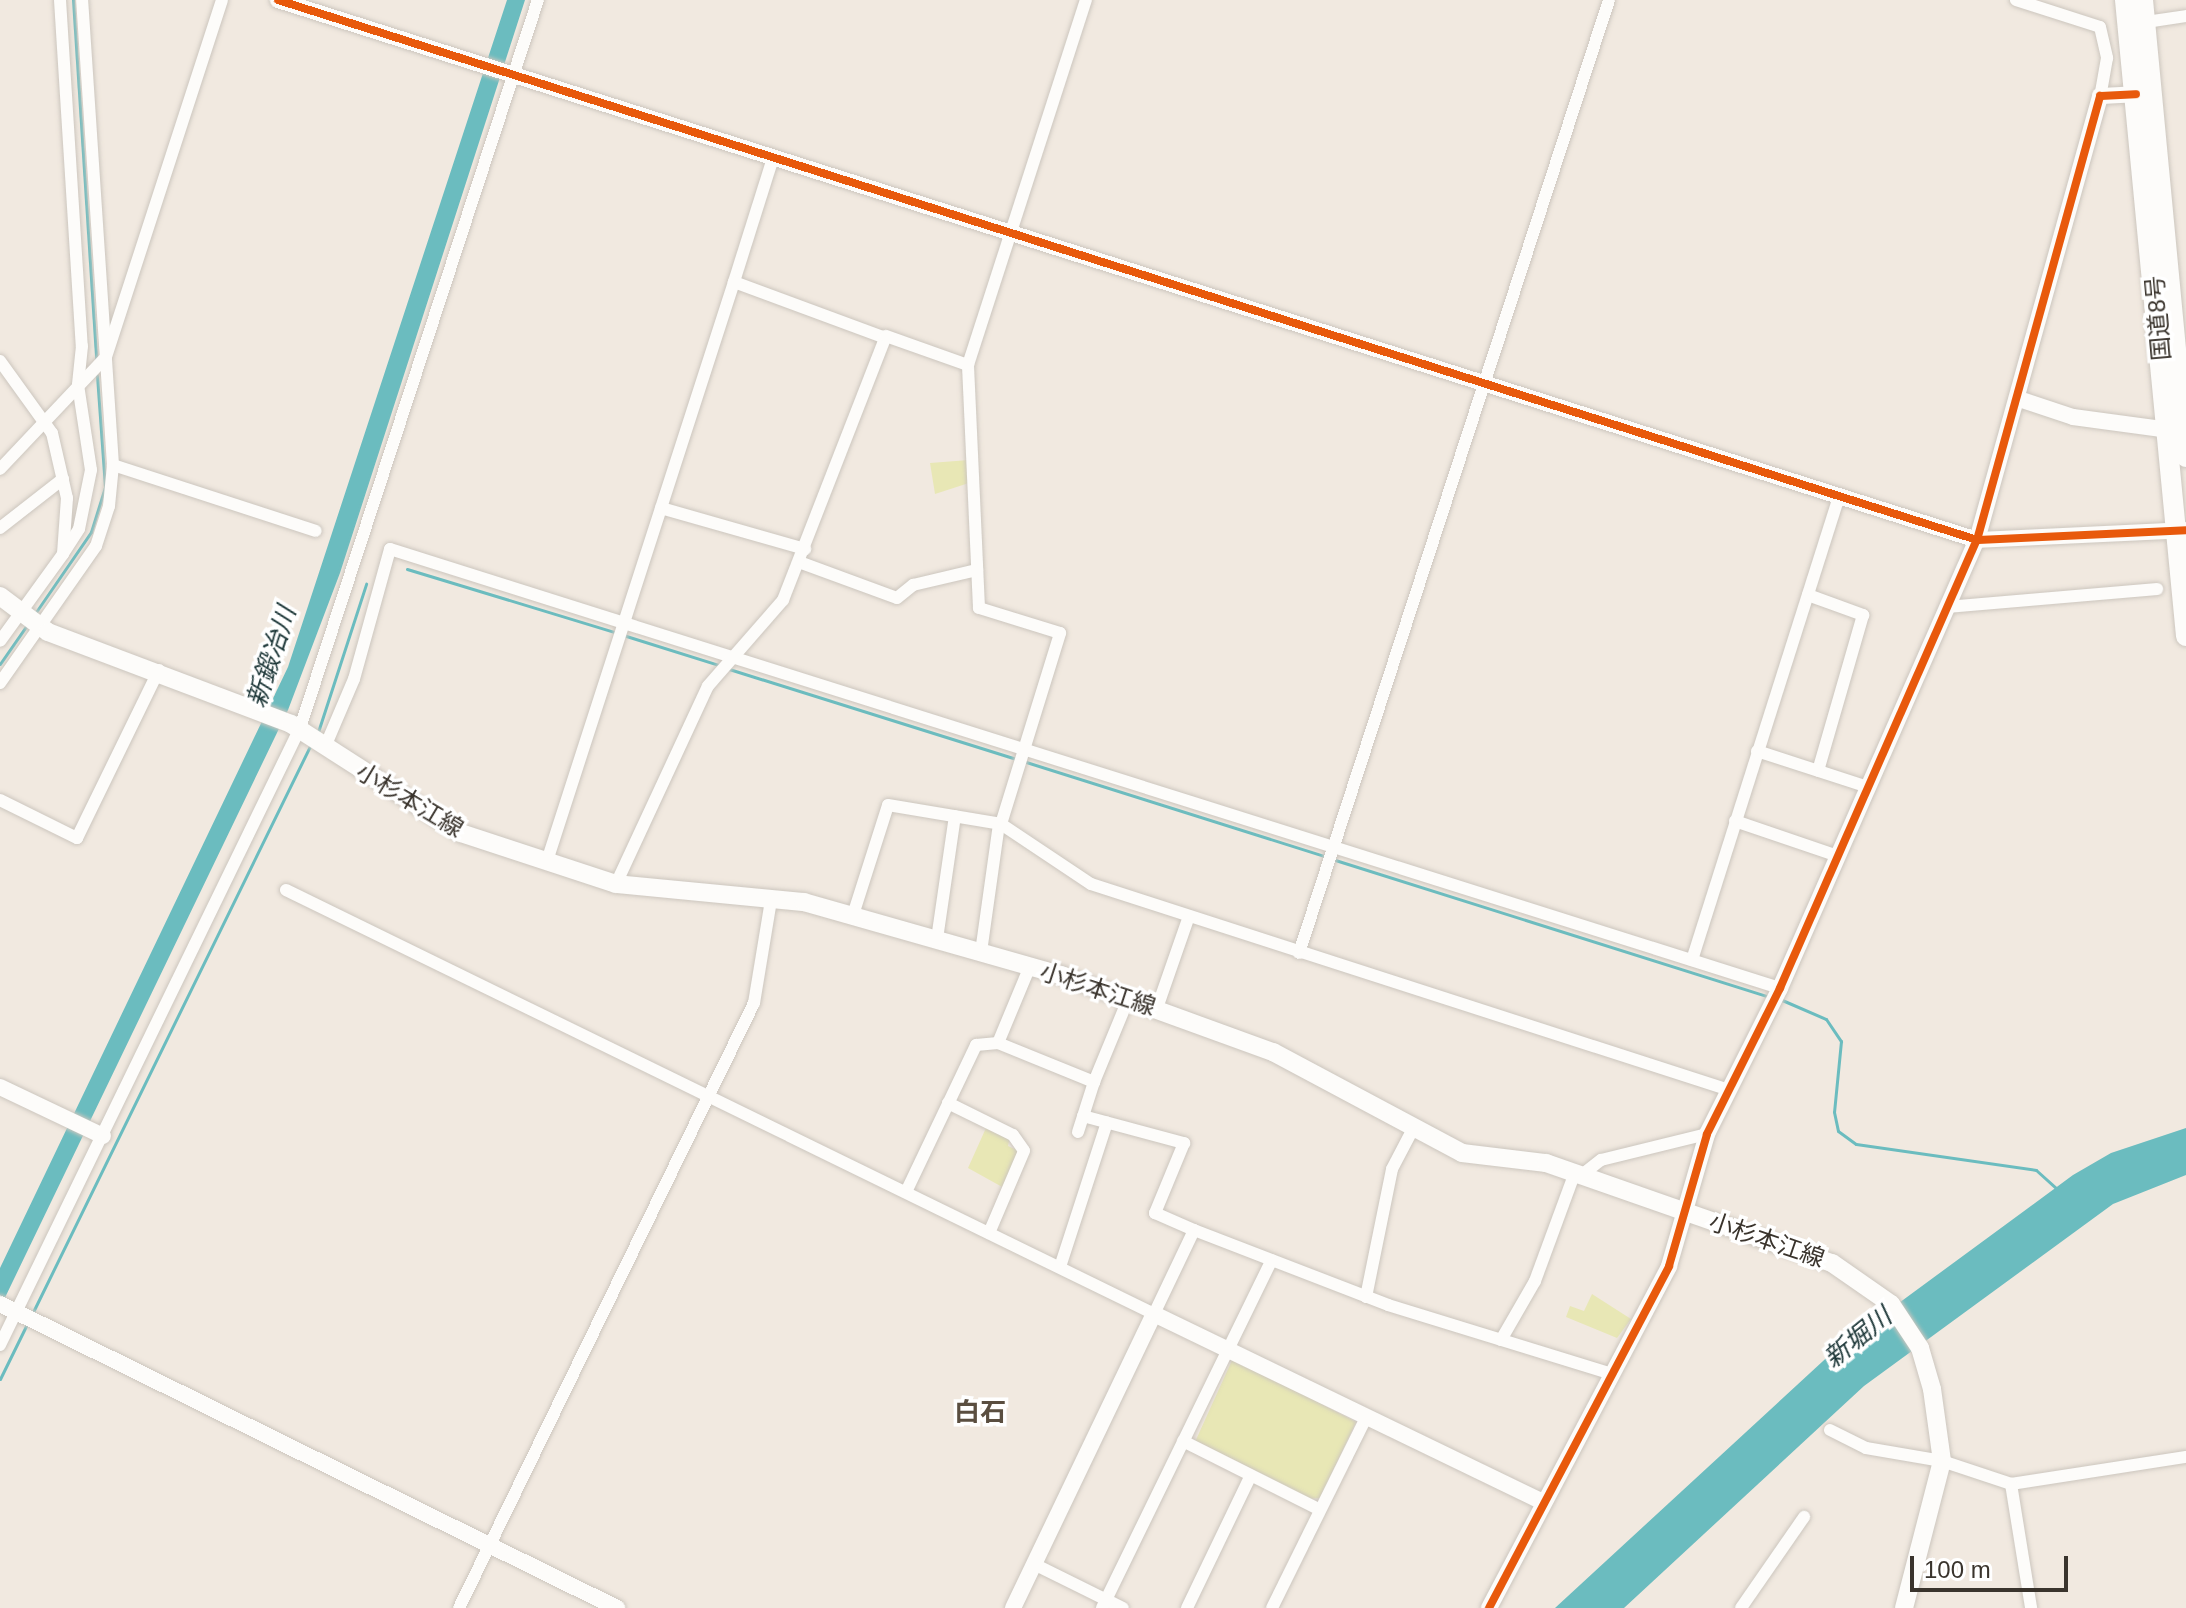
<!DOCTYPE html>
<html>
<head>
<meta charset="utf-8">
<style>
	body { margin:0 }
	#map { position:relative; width:2186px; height:1608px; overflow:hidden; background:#f1e9e0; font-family:Helvetica,"Noto Sans JP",sans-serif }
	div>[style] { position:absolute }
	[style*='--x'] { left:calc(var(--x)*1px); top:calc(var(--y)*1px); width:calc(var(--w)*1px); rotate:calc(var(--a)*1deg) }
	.green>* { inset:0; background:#e8e7b5 }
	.water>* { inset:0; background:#6bbcbf }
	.stream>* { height:3px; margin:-1.5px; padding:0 1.5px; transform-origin:1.5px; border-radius:1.5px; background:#6bbcbf }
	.roads { filter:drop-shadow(0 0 2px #ccc6be) drop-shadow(0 0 2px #ccc6be) }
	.minor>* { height:12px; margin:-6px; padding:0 6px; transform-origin:6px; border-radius:6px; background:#fdfcfa }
	.tertiary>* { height:16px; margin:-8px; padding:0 8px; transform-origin:8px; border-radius:8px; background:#fdfcfa }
	.secondary>* { height:18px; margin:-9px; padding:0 9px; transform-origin:9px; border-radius:9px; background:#fdfcfa }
	.trunk>* { height:20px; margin:-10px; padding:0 10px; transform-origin:10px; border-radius:10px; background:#fdfcfa }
	.cycleway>* { height:8px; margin:-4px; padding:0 4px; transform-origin:4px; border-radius:4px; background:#e8590c }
	span { translate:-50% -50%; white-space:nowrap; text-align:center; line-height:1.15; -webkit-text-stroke:7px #fff; paint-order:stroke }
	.street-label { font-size:24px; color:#3a342d }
	.water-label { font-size:26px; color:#1c3637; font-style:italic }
	.neighbourhood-label { font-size:26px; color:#5a4e40; font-weight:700 }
	.scale { position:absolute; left:1910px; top:1556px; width:158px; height:36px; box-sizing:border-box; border:4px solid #3a342d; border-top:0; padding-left:10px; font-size:24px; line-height:28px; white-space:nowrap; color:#3a342d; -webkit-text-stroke:6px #fff; paint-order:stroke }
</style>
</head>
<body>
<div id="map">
	<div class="green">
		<div style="clip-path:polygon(969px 460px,972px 482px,935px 494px,930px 463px)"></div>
		<div style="clip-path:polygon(986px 1128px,1010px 1137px,1008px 1146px,1019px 1151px,1004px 1188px,968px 1168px)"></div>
		<div style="clip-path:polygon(1592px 1294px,1631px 1319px,1617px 1338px,1566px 1317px,1570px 1306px,1584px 1311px)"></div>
		<div style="clip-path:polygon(1233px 1358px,1356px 1422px,1320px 1498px,1308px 1499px,1195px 1442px)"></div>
	</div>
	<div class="water">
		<div style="clip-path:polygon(507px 0,525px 0,340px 573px,288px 710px,0 1308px,0 1268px,288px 667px)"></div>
		<div style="clip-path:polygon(2186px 1128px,2186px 1175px,2113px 1204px,1864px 1386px,1624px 1608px,1555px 1608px,1835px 1350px,2073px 1175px,2111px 1153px)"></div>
	</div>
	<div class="stream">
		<div style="--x:73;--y:0;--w:360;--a:86.3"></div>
		<div style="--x:407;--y:569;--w:217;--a:16.9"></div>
		<div style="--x:36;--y:612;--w:97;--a:-55.5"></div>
		<div style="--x:91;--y:532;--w:47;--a:-72.7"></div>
		<div style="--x:105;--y:487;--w:112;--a:-94.1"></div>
		<div style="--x:623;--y:635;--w:104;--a:17.4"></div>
		<div style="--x:0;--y:664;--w:47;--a:-55.3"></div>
		<div style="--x:729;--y:669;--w:301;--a:17.4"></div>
		<div style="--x:318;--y:732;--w:156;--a:-72"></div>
		<div style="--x:1023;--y:761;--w:317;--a:17.5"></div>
		<div style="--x:1332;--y:859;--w:456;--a:17.5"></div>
		<div style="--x:1782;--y:1000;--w:48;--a:23.4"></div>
		<div style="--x:1826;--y:1019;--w:27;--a:56"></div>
		<div style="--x:1841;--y:1041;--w:71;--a:95.6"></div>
		<div style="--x:1834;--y:1112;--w:19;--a:78"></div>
		<div style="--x:1838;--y:1131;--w:22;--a:36"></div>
		<div style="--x:1856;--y:1144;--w:182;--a:8.2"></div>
		<div style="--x:2036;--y:1170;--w:27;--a:42"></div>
		<div style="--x:32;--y:1314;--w:632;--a:-63.92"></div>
		<div style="--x:0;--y:1379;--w:61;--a:-63.9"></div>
	</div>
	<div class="roads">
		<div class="minor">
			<div style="--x:60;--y:0;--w:347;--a:86.4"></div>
			<div style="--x:82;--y:346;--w:39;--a:96"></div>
			<div style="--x:78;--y:385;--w:86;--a:81.3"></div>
			<div style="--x:91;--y:470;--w:60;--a:101.5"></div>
			<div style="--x:79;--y:529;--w:30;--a:123"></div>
			<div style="--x:2016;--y:0;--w:88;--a:17.8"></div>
			<div style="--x:2100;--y:27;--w:32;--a:77"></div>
			<div style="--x:2107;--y:58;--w:39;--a:100"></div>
			<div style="--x:2146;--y:22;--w:40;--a:-8.5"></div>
			<div style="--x:773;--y:158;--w:130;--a:107.5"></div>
			<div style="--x:734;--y:282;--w:161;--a:20.3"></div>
			<div style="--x:0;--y:361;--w:89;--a:54.2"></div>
			<div style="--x:52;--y:433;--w:67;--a:77"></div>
			<div style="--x:67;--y:498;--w:56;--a:94.1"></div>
			<div style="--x:63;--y:554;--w:107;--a:125.9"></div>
			<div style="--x:113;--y:465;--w:213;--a:18"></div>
			<div style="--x:0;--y:469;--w:154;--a:-46.6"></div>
			<div style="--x:106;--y:357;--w:375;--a:-72"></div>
			<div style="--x:661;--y:508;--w:150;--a:15.9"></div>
			<div style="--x:0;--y:528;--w:80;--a:-37.9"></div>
			<div style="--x:799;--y:562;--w:104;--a:20.2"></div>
			<div style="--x:897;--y:598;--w:21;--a:-39"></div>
			<div style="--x:913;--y:585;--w:66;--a:-13.2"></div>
			<div style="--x:1808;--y:595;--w:59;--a:20"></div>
			<div style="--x:1863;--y:615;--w:162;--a:106.1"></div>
			<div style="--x:1947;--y:607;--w:211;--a:-4.9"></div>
			<div style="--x:0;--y:683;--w:167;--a:-55"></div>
			<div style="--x:96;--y:546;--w:42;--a:-72"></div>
			<div style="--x:109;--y:506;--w:41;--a:-84.4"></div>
			<div style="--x:113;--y:465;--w:466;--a:-93.8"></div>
			<div style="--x:325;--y:747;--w:74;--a:-66.9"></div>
			<div style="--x:354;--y:679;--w:135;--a:-74.5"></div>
			<div style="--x:390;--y:549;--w:1458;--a:17.53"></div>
			<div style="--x:1757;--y:751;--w:117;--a:18"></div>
			<div style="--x:0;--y:800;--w:86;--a:26.3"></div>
			<div style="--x:77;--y:838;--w:187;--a:-64"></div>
			<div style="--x:1735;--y:821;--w:109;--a:18.8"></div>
			<div style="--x:1001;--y:824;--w:200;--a:-72.8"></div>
			<div style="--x:1060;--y:633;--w:85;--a:-162.8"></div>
			<div style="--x:979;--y:608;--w:243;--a:-92.6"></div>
			<div style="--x:968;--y:365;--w:384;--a:-72.1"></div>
			<div style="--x:547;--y:861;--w:608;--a:-72.1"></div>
			<div style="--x:616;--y:884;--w:218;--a:-65.1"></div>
			<div style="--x:708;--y:686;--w:114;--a:-48.9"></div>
			<div style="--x:783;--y:600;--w:283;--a:-68.7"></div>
			<div style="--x:886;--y:336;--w:87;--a:19.5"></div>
			<div style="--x:286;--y:890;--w:966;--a:26.03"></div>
			<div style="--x:1154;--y:1314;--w:93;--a:-64.5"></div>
			<div style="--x:1194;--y:1230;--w:208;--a:21.1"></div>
			<div style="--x:1388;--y:1305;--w:231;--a:17.1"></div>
			<div style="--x:853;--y:915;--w:115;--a:-72.3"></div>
			<div style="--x:888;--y:805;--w:115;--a:9.5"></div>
			<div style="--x:1001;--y:824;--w:108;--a:33.7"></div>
			<div style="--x:1091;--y:884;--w:667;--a:17.89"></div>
			<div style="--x:937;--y:939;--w:124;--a:-81.7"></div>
			<div style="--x:981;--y:952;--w:129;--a:-82"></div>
			<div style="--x:1299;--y:953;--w:1002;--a:-71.98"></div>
			<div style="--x:1692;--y:960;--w:486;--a:-72.4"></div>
			<div style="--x:1157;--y:1008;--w:97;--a:-70.8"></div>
			<div style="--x:998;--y:1043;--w:104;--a:22.1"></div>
			<div style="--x:1094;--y:1082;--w:92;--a:-67.6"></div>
			<div style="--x:948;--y:1103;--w:72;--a:26.2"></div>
			<div style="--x:1013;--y:1135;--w:19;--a:55"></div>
			<div style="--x:1024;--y:1151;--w:89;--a:113.1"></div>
			<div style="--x:1083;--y:1116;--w:105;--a:15"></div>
			<div style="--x:1184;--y:1143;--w:76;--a:112.5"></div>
			<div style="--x:1155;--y:1213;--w:43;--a:23.6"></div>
			<div style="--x:1078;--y:1132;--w:52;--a:-72.3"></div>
			<div style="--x:1583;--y:1174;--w:23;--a:-38"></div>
			<div style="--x:1601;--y:1160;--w:109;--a:-13.8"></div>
			<div style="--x:906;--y:1192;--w:163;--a:-64.5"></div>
			<div style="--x:976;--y:1045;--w:22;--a:-5"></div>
			<div style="--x:998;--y:1043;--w:83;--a:-67.4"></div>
			<div style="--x:1060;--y:1267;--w:152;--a:-72"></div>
			<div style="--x:1366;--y:1297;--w:131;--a:-78.5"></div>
			<div style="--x:1392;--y:1169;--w:47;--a:-62.4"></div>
			<div style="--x:1501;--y:1340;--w:68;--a:-60"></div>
			<div style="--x:1535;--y:1281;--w:116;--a:-69.8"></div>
			<div style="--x:0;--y:1345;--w:686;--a:-64.07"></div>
			<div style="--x:300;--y:728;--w:766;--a:-71.9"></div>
			<div style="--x:1830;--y:1430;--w:40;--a:26.6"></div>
			<div style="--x:1866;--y:1448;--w:77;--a:9.7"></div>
			<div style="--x:1942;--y:1461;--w:73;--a:18.4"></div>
			<div style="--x:2011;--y:1484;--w:177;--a:-8.8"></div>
			<div style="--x:1183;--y:1441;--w:153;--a:26.7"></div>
			<div style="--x:2011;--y:1484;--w:126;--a:80.8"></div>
			<div style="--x:1034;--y:1564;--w:99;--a:26.3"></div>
			<div style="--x:459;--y:1608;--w:673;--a:-64.01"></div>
			<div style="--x:754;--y:1003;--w:104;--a:-80.6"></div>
			<div style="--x:1102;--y:1608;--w:387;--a:-64"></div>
			<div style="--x:1187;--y:1608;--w:145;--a:-64.3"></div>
			<div style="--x:1272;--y:1608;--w:214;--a:-63.7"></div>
			<div style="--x:1741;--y:1608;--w:111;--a:-55.3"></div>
		</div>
		<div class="tertiary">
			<div style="--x:278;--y:0;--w:1783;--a:17.63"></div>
			<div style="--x:1977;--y:540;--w:209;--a:-2.7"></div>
			<div style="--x:2019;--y:399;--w:57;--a:18.4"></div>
			<div style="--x:2073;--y:417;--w:97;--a:7.7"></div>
			<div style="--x:0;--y:1087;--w:114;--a:25.4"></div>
			<div style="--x:0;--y:1304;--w:688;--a:26.23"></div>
			<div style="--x:1013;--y:1608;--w:326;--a:-64.4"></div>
			<div style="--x:1154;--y:1314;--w:432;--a:25.8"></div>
			<div style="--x:1489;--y:1608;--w:386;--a:-62.2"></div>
			<div style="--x:1669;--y:1266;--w:137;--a:-73.9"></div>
			<div style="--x:1707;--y:1134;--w:163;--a:-63.4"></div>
			<div style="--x:1780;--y:988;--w:489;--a:-66.3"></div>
			<div style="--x:1977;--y:540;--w:461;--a:-74.5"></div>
			<div style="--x:2100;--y:96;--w:36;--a:-3"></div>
		</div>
		<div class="secondary">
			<div style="--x:0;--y:596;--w:60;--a:36.9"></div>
			<div style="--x:48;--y:632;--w:260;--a:20.7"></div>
			<div style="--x:291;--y:724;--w:202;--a:32.7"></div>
			<div style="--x:461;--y:833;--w:163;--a:18.2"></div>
			<div style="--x:616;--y:884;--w:189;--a:5.5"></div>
			<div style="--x:804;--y:902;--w:267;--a:15.9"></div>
			<div style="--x:1061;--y:975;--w:226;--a:20"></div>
			<div style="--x:1273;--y:1052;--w:214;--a:28.1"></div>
			<div style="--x:1462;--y:1153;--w:85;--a:6.8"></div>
			<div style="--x:1546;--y:1163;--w:303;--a:19.3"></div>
			<div style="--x:1832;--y:1263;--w:72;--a:34.8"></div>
			<div style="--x:1891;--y:1304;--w:53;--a:56.6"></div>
			<div style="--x:1920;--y:1348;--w:43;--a:73.7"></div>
			<div style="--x:1932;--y:1389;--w:73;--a:82.1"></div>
			<div style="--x:1942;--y:1461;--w:152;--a:104.5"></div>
		</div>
		<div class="trunk">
			<div style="--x:2125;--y:0;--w:639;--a:84.52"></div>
			<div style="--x:2143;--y:0;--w:459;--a:84.6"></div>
		</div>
	</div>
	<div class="cycleway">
		<div style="--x:278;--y:0;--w:1783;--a:17.63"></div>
		<div style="--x:1977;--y:540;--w:209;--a:-2.7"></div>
		<div style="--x:1489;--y:1608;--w:386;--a:-62.2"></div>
		<div style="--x:1669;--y:1266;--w:137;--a:-73.9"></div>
		<div style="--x:1707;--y:1134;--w:163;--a:-63.4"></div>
		<div style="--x:1780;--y:988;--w:489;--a:-66.3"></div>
		<div style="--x:1977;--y:540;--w:461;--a:-74.5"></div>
		<div style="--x:2100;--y:96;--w:36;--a:-3"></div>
	</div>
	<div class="street-label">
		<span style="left:2158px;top:318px;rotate:-95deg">国道8号</span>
		<span style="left:410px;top:800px;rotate:31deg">小杉本江線</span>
		<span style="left:1098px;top:989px;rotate:18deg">小杉本江線</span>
		<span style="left:1767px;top:1240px;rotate:19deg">小杉本江線</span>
	</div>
	<div class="water-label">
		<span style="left:272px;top:657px;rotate:-72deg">新鍛冶川</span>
		<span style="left:1858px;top:1338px;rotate:-39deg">新堀川</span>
	</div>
	<div class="neighbourhood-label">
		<span style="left:980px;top:1413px">白石</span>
	</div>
	<div class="scale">100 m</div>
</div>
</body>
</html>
